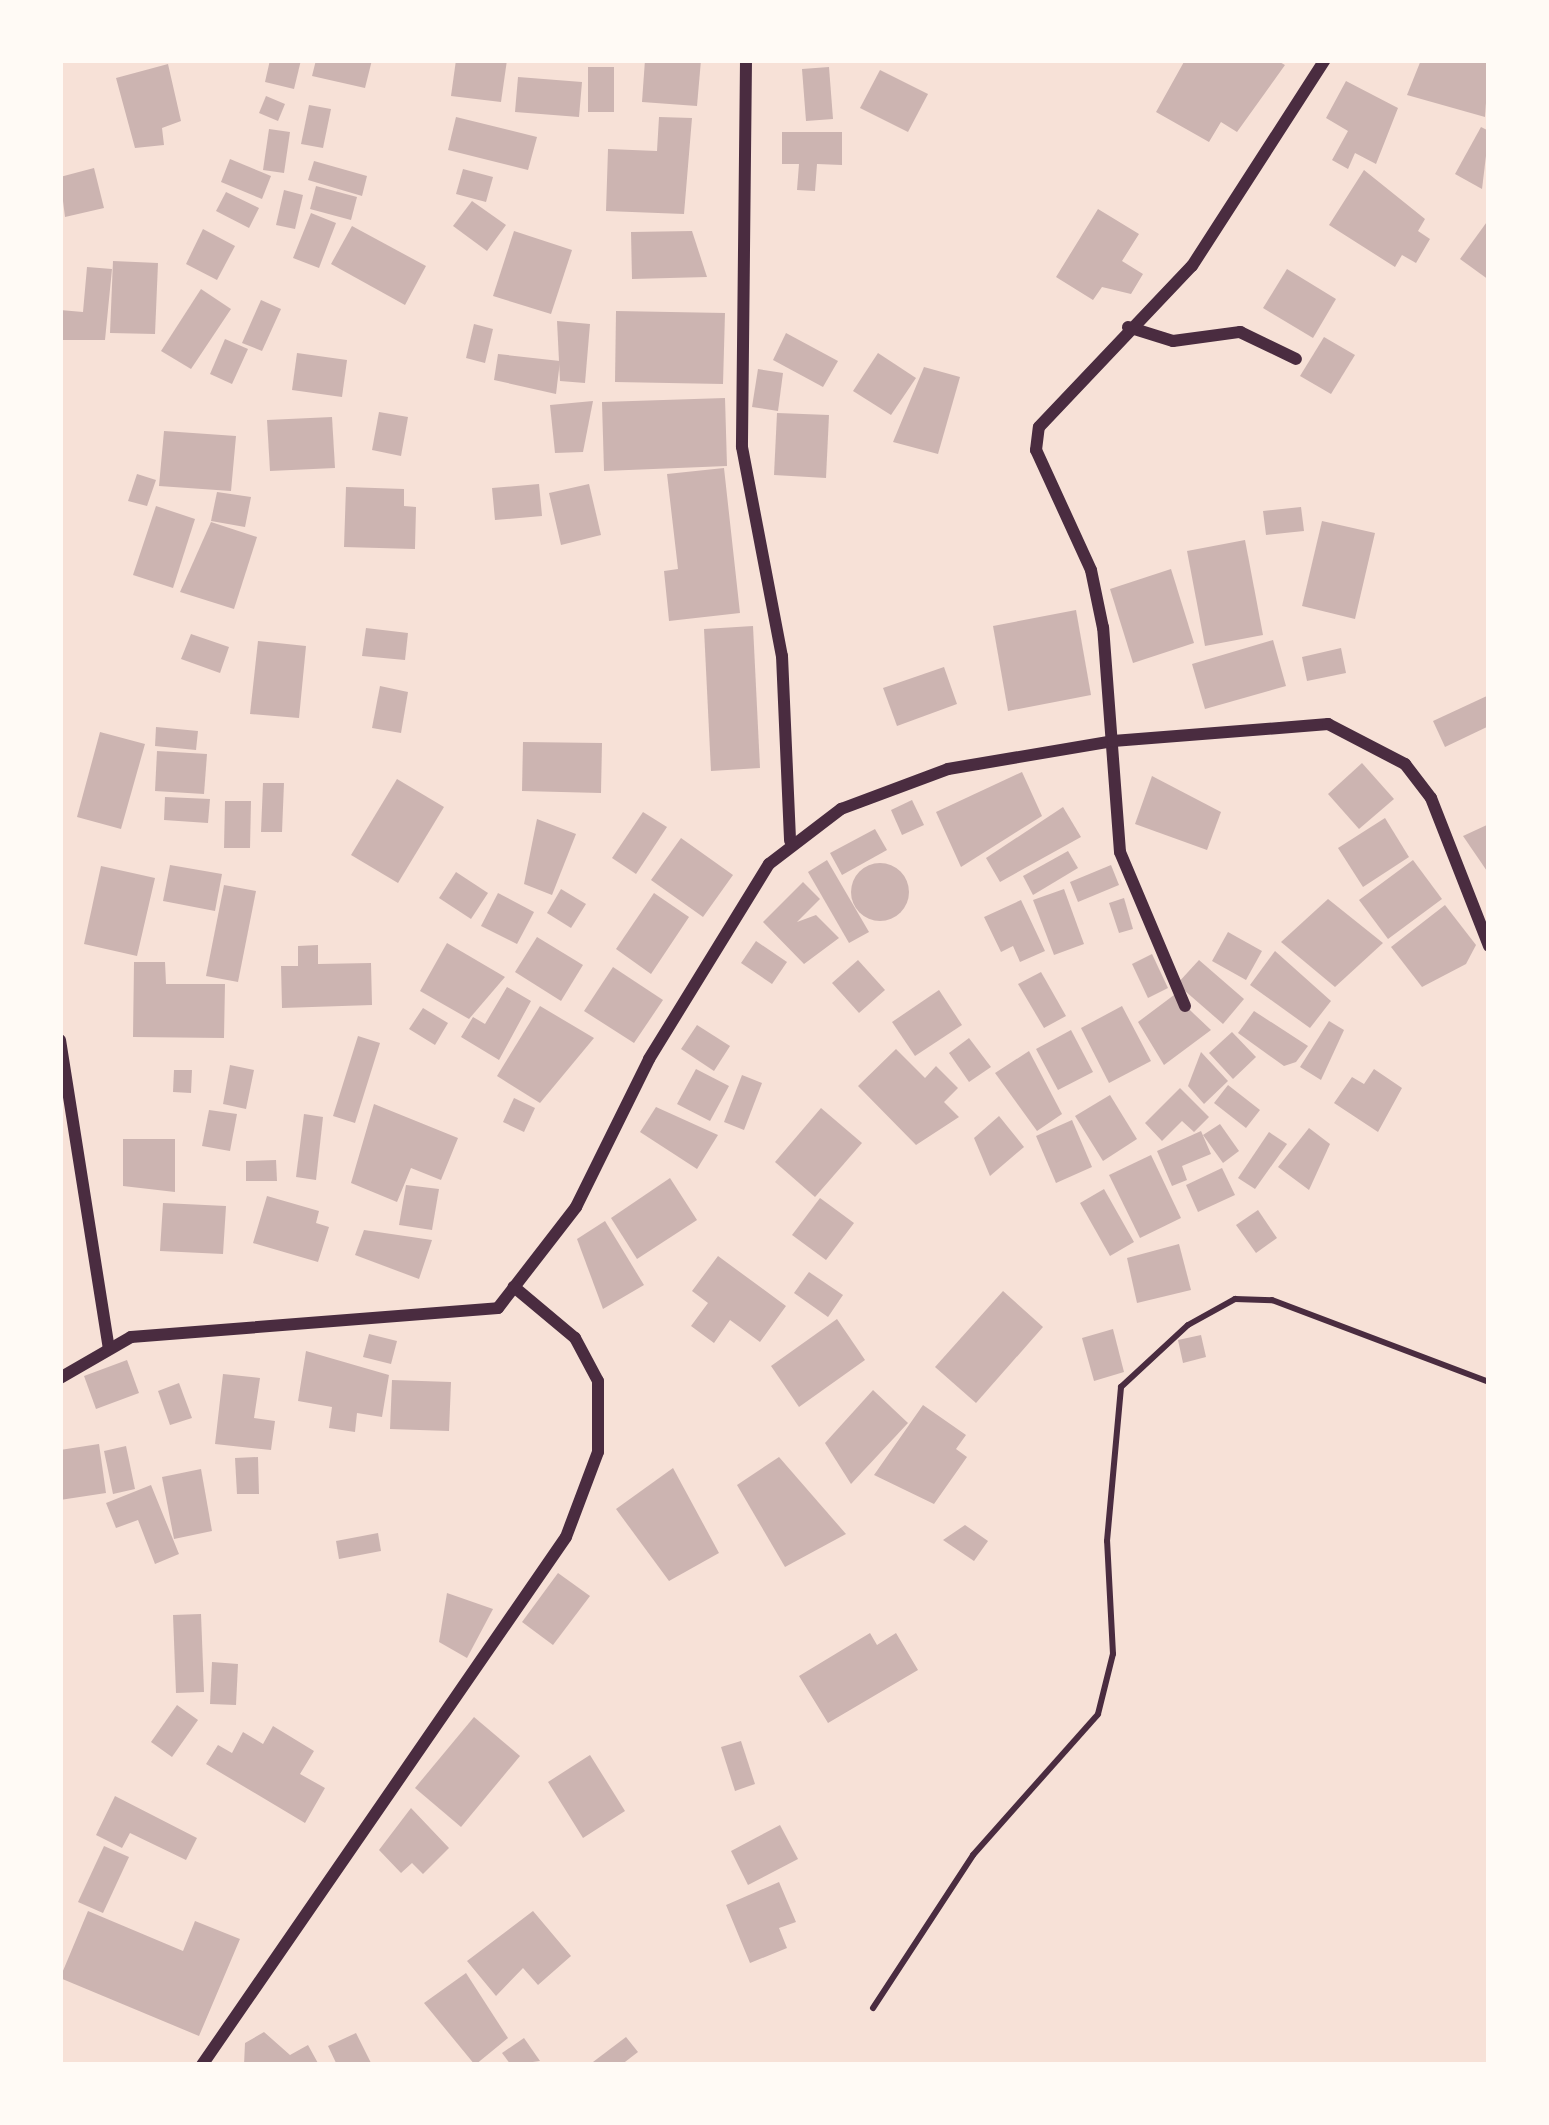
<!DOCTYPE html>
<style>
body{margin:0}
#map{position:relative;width:1549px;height:2125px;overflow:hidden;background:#f7e1d7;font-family:"Fira Sans Condensed",sans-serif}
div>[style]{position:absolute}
.building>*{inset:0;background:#ccb4b1}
.round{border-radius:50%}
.path>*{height:6px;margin:-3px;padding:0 3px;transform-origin:3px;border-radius:3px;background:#4a2c40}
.minor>*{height:12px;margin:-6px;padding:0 6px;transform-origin:6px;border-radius:6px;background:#4a2c40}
span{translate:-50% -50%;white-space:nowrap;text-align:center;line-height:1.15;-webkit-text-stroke:9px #fffaf5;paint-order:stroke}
.frame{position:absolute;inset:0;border:63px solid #fffaf5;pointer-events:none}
</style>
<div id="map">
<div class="building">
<div style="clip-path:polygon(270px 60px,301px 60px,294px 89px,265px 82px)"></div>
<div style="clip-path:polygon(316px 60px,372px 60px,365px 88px,312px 76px)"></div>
<div style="clip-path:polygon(456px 60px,507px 60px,501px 102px,451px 96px)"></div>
<div style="clip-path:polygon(645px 60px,701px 60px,697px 106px,642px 102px)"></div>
<div style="clip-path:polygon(1185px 60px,1276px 60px,1285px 65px,1237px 132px,1221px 122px,1209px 142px,1156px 112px)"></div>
<div style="clip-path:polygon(1421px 60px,1489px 60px,1485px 117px,1407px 95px)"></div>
<div style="clip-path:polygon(168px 64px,181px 121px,162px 128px,164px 145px,135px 148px,116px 78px)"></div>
<div style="clip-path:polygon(588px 67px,614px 67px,614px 112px,588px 112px)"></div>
<div style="clip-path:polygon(829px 67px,833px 119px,806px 121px,802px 69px)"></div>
<div style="clip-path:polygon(880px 70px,928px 94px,908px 132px,860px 108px)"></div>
<div style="clip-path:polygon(518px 77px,582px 82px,579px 117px,515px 112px)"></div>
<div style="clip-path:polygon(1346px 81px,1398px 108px,1376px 164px,1355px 153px,1348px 169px,1332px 160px,1348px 131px,1326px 118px)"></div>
<div style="clip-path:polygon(266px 96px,285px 104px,278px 121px,259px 113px)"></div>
<div style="clip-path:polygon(309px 105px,331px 109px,323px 148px,301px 144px)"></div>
<div style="clip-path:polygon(456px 117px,537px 137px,528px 170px,448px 150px)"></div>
<div style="clip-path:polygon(659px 117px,692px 118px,684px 214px,606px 211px,608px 149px,657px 151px)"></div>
<div style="clip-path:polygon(1481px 127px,1489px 131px,1482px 189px,1455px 174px)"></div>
<div style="clip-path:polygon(269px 129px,290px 132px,284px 173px,263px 170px)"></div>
<div style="clip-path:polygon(782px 132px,842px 132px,842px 165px,817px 164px,815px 191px,797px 190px,799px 164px,782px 164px)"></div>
<div style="clip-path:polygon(230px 159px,271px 176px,262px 199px,221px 182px)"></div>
<div style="clip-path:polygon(314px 161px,367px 176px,362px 196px,308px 180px)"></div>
<div style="clip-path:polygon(94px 168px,104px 208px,65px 217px,60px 177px)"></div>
<div style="clip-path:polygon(463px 169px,493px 177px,486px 202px,456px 194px)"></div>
<div style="clip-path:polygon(1364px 170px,1425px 219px,1418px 231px,1430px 239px,1416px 263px,1402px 255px,1395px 267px,1329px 225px)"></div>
<div style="clip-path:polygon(316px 186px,357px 197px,351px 220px,310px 209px)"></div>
<div style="clip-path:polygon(284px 190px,303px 195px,295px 229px,276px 225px)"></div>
<div style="clip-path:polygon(226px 192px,259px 208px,249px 228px,216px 211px)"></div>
<div style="clip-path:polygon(472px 201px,506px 225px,487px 251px,453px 226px)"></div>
<div style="clip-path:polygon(1098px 209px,1139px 234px,1122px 261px,1143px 274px,1131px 294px,1102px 287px,1093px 300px,1056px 277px)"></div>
<div style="clip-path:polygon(311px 213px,336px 223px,319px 268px,293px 258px)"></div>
<div style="clip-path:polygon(1489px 219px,1489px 280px,1460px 259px)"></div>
<div style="clip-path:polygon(352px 226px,426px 266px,405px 305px,331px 264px)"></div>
<div style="clip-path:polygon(203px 229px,235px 246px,217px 280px,186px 264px)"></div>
<div style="clip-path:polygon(514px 231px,572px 250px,551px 314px,493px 296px)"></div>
<div style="clip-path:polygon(692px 231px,707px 277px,632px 279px,631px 232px)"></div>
<div style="clip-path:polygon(113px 261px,158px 263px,155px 334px,110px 333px)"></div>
<div style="clip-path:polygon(87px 267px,112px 269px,105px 340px,60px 340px,60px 310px,83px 312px)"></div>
<div style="clip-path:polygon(1287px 269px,1336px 299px,1313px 338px,1263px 308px)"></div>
<div style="clip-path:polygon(201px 289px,231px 309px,191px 369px,161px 351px)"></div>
<div style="clip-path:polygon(261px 300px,281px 309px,262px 351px,242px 343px)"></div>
<div style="clip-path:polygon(616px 311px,725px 313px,723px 384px,615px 382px)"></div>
<div style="clip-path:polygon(557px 321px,590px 324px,585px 383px,560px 381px)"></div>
<div style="clip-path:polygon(474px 324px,493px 329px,485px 363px,466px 358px)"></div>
<div style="clip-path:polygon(786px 333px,838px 361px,823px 387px,773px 360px)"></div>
<div style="clip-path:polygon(1324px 337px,1355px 355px,1331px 394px,1300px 376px)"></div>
<div style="clip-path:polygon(225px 339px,248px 349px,232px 384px,210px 374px)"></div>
<div style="clip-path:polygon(297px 353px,347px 360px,342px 397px,292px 390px)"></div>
<div style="clip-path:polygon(878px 353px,916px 378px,891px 415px,853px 391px)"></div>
<div style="clip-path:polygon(498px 354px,560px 361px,556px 394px,494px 380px)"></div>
<div style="clip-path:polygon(924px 367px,960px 377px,938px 454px,893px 442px)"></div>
<div style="clip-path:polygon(758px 369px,783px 373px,778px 411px,752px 407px)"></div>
<div style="clip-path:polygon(725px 398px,727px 466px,604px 471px,602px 402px)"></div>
<div style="clip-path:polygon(593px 401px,583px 452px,555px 453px,550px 405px)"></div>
<div style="clip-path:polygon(379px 412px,408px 417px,401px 456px,372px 450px)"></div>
<div style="clip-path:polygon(777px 413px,829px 415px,826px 478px,774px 475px)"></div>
<div style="clip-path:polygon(332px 417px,335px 468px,270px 471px,267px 420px)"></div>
<div style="clip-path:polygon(164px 431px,236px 436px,231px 491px,159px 486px)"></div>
<div style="clip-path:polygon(724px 468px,740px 613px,669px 621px,664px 571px,678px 569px,667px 474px)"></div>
<div style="clip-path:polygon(137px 474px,156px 480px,147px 506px,128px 501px)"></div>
<div style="clip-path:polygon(539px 484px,542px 516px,495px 520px,492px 488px)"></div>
<div style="clip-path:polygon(589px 484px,601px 535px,561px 545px,549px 493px)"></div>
<div style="clip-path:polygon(346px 487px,404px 489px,404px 506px,416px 507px,415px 549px,344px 547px)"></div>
<div style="clip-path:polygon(217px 492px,251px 497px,245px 527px,211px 521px)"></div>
<div style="clip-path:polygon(156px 506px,195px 519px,173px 588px,133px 575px)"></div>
<div style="clip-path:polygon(1301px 507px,1304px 531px,1266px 535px,1263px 511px)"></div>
<div style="clip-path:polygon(1322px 521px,1375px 533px,1355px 619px,1302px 606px)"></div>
<div style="clip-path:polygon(211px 522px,257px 537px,234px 609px,180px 592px)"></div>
<div style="clip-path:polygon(1245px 540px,1263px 635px,1205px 646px,1187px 551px)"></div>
<div style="clip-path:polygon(1171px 569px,1194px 643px,1133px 663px,1110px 589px)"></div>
<div style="clip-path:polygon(1076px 610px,1091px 695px,1008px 711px,993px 626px)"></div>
<div style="clip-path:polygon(753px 626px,760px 768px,711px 771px,704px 629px)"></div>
<div style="clip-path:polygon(366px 628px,408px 633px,405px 660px,362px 656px)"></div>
<div style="clip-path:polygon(191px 634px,229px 647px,220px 673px,181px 659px)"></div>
<div style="clip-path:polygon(1273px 640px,1286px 686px,1205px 709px,1192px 664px)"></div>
<div style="clip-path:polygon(258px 641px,306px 646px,299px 718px,250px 714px)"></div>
<div style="clip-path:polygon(1341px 648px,1346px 673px,1307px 681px,1302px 657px)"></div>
<div style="clip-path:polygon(944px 667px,957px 704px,897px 726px,883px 688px)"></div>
<div style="clip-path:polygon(380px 686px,408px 692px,401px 733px,372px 728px)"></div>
<div style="clip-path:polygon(1489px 695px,1489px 726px,1445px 747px,1433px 721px)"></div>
<div style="clip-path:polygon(156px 727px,198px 731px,196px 750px,155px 746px)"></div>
<div style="clip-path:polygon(100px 732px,145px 744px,121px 829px,77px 817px)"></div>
<div style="clip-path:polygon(523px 742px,602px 743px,601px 793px,522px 791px)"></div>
<div style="clip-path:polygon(157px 751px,207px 754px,204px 794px,155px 791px)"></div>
<div style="clip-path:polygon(1362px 763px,1394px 799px,1359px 829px,1328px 794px)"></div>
<div style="clip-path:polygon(1022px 772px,1042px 816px,961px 867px,936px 812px)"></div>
<div style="clip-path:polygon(1152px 776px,1221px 812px,1207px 850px,1135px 824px)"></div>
<div style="clip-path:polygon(397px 779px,444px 807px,398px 883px,351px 855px)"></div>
<div style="clip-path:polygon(263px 783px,284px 783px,282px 832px,261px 832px)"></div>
<div style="clip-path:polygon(165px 797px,210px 799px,208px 823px,164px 820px)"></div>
<div style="clip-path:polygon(912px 800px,924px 825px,902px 835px,891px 810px)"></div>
<div style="clip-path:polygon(225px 801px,251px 801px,250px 848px,224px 848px)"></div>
<div style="clip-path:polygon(1063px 807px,1081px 837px,1000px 882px,986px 858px)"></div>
<div style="clip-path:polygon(643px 812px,667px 827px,636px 874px,612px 858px)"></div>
<div style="clip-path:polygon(1385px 818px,1409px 857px,1363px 887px,1338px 848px)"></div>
<div style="clip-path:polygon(537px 819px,576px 834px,552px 895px,524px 884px)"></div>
<div style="clip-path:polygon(1489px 824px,1489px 874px,1463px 836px)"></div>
<div style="clip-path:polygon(875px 829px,887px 850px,842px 875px,830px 853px)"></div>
<div style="clip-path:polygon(681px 838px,733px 875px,703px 917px,651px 880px)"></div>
<div style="clip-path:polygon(1068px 851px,1078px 868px,1033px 895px,1023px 876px)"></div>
<div style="clip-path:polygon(827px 860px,869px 932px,849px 943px,808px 872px)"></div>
<div style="clip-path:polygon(1413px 860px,1442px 899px,1388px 939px,1359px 900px)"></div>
<div class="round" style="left:851px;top:863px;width:58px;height:58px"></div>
<div style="clip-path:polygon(170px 865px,222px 874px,215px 911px,163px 901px)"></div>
<div style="clip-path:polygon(1111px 865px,1119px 885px,1078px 902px,1070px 882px)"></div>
<div style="clip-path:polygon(101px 866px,155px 878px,137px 956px,84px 944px)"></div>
<div style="clip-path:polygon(456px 872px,488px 893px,471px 919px,439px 898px)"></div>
<div style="clip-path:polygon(803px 882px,820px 899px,797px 922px,816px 915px,839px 938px,804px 964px,763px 922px)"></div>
<div style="clip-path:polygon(224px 885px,256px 891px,238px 982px,206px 976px)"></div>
<div style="clip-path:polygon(561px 889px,586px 904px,571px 928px,547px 913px)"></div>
<div style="clip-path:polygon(1064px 889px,1084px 944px,1054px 955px,1033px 900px)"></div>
<div style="clip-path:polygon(498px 893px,534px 912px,517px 944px,481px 926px)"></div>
<div style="clip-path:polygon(654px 893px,689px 917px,651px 974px,616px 949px)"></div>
<div style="clip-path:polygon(1124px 898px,1133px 929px,1119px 933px,1109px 903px)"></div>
<div style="clip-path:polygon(1328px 899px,1383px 943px,1335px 987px,1281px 942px)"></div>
<div style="clip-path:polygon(1021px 900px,1045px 951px,1020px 962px,1013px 946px,1001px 952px,984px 917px)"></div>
<div style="clip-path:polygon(1445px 905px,1476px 945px,1466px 964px,1422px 987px,1391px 947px)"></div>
<div style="clip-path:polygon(1228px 932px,1262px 951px,1246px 980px,1212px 961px)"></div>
<div style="clip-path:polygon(537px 937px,583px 965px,561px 1001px,515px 972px)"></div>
<div style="clip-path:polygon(756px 941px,787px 962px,772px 984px,741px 963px)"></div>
<div style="clip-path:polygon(447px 943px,505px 977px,469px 1019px,420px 991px)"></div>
<div style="clip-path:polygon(318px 945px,318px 964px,371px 963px,372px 1005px,282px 1008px,281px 966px,298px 966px,298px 946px)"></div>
<div style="clip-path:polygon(1275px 951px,1331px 1001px,1310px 1028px,1250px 985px)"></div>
<div style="clip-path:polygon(1152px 954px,1168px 988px,1148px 998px,1132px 964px)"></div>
<div style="clip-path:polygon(858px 960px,885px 990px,859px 1013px,832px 983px)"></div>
<div style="clip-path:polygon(1199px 960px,1244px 999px,1223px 1024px,1177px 984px)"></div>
<div style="clip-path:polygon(134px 962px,165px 962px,166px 984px,225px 984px,224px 1038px,133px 1037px)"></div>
<div style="clip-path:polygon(613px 967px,663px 1000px,634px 1043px,584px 1011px)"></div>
<div style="clip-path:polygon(1041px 972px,1066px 1016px,1044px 1028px,1018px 984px)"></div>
<div style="clip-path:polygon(507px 987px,531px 1001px,499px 1060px,461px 1037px,473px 1017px,485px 1024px)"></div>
<div style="clip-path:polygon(939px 990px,962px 1025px,915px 1056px,892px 1022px)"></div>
<div style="clip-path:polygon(1174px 995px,1211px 1030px,1164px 1065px,1138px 1022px)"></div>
<div style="clip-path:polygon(540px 1006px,594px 1038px,540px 1103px,497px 1076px)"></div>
<div style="clip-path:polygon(1122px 1006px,1151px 1061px,1109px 1083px,1081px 1028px)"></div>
<div style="clip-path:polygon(423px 1008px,448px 1023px,435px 1045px,409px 1029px)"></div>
<div style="clip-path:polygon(1254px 1011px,1308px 1046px,1296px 1062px,1284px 1066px,1238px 1033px)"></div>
<div style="clip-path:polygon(1329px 1021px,1344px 1030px,1321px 1080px,1300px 1067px)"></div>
<div style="clip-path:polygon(697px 1025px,730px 1046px,714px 1071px,681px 1049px)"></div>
<div style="clip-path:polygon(1071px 1030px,1093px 1072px,1058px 1090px,1036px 1049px)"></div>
<div style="clip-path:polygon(1232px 1032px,1256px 1057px,1233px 1079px,1209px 1053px)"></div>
<div style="clip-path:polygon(358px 1036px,380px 1043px,355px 1123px,333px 1116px)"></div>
<div style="clip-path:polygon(969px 1038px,991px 1067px,969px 1082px,949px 1053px)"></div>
<div style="clip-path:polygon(896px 1049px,925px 1078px,936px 1066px,958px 1088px,944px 1102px,959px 1117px,916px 1145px,858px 1086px)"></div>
<div style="clip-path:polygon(1029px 1051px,1062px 1114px,1037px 1131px,995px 1073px)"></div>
<div style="clip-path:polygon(1201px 1052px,1228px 1081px,1204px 1104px,1188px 1086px)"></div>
<div style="clip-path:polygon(230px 1065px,254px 1070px,246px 1109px,223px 1104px)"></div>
<div style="clip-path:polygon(696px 1069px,729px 1086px,710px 1121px,677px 1104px)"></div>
<div style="clip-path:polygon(1374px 1069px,1402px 1088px,1378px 1132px,1334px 1103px,1352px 1077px,1364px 1084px)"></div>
<div style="clip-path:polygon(174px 1070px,192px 1070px,191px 1093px,173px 1092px)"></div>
<div style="clip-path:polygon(742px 1075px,762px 1083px,744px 1130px,724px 1122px)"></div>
<div style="clip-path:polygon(1228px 1085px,1260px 1110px,1246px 1128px,1214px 1103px)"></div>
<div style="clip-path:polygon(1180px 1088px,1209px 1117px,1194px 1132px,1182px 1121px,1162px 1141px,1145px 1123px)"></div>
<div style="clip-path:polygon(1110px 1095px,1137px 1139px,1103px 1161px,1075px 1116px)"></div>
<div style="clip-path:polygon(514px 1098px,535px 1108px,524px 1132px,503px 1122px)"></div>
<div style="clip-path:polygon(374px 1104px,458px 1138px,441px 1180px,411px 1168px,397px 1202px,351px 1183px)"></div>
<div style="clip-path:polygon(656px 1107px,718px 1135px,697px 1169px,640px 1132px)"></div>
<div style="clip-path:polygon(821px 1108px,862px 1143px,815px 1197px,775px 1162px)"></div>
<div style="clip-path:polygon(209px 1110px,237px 1114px,230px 1151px,202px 1146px)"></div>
<div style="clip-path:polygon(304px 1114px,323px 1117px,316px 1180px,296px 1177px)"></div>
<div style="clip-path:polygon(999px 1116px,1024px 1147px,990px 1176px,974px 1138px)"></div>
<div style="clip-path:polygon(1072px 1120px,1092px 1167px,1056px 1183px,1036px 1136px)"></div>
<div style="clip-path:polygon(1220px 1124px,1239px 1151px,1223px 1163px,1203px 1135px)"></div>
<div style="clip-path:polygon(1309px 1128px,1330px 1144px,1309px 1190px,1278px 1167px)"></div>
<div style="clip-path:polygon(1201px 1131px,1211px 1154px,1182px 1166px,1187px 1180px,1172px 1186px,1157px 1151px)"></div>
<div style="clip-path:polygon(1269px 1132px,1287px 1144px,1255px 1189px,1238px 1178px)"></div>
<div style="clip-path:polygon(123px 1139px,175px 1139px,175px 1192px,123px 1186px)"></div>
<div style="clip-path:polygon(1151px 1155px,1181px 1218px,1140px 1238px,1109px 1175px)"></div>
<div style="clip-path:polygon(276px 1160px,277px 1181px,246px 1181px,246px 1161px)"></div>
<div style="clip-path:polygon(1222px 1168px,1235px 1195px,1198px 1212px,1186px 1185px)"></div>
<div style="clip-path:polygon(670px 1178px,697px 1220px,637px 1259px,611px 1218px)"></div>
<div style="clip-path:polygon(406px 1185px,439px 1189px,432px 1230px,399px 1225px)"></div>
<div style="clip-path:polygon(1104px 1189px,1134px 1242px,1110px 1256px,1080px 1203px)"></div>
<div style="clip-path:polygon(267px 1196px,319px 1211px,316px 1223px,329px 1227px,318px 1262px,253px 1243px)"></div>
<div style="clip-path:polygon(820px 1198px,854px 1223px,826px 1260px,792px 1235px)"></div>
<div style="clip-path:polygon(163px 1203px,226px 1206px,223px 1254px,160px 1251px)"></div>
<div style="clip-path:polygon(1258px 1210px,1277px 1238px,1256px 1253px,1236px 1225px)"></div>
<div style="clip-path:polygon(605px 1221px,644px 1285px,603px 1309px,577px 1239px)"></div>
<div style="clip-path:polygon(364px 1230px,432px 1240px,419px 1279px,355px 1255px)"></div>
<div style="clip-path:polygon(1179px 1244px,1191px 1290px,1137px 1303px,1127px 1258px)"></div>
<div style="clip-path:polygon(718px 1256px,786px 1306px,760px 1342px,730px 1320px,714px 1343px,691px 1326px,708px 1303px,692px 1291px)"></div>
<div style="clip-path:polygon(809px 1272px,843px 1295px,828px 1317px,794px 1293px)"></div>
<div style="clip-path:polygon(1003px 1291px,1043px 1327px,976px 1403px,935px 1367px)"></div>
<div style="clip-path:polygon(837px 1319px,865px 1360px,799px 1407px,771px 1366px)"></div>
<div style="clip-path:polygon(1113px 1329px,1124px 1372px,1094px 1381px,1082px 1338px)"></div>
<div style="clip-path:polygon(369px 1334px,397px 1341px,391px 1364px,363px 1357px)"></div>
<div style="clip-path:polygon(1201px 1335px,1206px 1357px,1183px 1363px,1178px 1340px)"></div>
<div style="clip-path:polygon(306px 1351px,389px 1375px,382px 1417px,357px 1413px,355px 1432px,329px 1428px,332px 1407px,298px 1401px)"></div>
<div style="clip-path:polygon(127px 1360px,139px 1393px,96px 1409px,84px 1376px)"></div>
<div style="clip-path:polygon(223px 1374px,260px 1378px,254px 1418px,275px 1421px,271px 1450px,215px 1444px)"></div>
<div style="clip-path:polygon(392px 1380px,451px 1382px,449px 1431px,390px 1429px)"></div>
<div style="clip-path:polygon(179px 1383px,192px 1418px,170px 1425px,158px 1391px)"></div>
<div style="clip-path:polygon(873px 1390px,908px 1423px,851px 1484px,825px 1443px)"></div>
<div style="clip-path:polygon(923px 1405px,966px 1435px,956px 1449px,967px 1457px,934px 1504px,874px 1475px)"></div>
<div style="clip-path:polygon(99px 1444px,106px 1493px,60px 1500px,60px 1450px)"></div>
<div style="clip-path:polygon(126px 1446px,135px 1489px,113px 1494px,104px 1451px)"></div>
<div style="clip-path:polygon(258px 1457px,259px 1494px,237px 1494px,235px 1458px)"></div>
<div style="clip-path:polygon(779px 1457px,846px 1534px,785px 1567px,737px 1485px)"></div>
<div style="clip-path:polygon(673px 1468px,719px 1553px,669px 1581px,616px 1509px)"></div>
<div style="clip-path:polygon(201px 1469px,212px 1531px,174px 1539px,162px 1477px)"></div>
<div style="clip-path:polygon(151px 1485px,179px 1554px,155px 1564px,138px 1520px,116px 1528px,106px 1503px)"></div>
<div style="clip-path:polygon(965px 1525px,988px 1541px,974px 1561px,943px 1540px)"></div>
<div style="clip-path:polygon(378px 1533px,381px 1551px,339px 1559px,336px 1541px)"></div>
<div style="clip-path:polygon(558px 1573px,590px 1596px,553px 1645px,522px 1622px)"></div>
<div style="clip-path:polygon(447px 1593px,493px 1609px,467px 1658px,439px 1642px)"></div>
<div style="clip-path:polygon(201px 1614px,204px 1692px,176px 1693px,173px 1615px)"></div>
<div style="clip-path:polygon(870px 1633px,877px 1645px,896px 1633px,918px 1670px,828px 1723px,799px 1676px)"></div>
<div style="clip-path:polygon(212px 1662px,238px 1664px,236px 1705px,210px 1704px)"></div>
<div style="clip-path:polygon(177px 1705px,198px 1720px,172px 1757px,151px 1742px)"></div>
<div style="clip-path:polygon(474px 1717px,520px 1756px,461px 1827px,415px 1788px)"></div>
<div style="clip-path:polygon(273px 1726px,314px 1751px,300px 1774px,325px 1788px,305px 1823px,206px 1764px,218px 1745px,232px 1753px,243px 1732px,263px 1744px)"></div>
<div style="clip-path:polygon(741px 1741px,755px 1784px,735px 1791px,721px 1747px)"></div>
<div style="clip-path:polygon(590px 1755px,625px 1811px,583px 1838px,548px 1782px)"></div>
<div style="clip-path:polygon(115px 1796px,197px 1838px,186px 1860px,130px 1833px,122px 1848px,96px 1835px)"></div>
<div style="clip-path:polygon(411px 1808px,449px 1848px,423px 1874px,412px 1863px,401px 1873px,379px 1850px)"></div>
<div style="clip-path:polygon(780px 1825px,798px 1859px,748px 1885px,731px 1851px)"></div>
<div style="clip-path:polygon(104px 1846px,129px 1857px,103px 1913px,78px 1902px)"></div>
<div style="clip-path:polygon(779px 1882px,796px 1922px,779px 1928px,787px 1948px,750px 1963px,726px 1905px)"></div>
<div style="clip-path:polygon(88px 1911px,183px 1951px,195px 1921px,240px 1939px,199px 2036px,60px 1978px)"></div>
<div style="clip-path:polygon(533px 1911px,571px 1956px,538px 1985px,523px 1968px,496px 1996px,467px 1961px)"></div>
<div style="clip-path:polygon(466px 1973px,508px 2038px,475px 2065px,424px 2003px)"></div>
<div style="clip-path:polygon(264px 2032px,290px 2055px,308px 2045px,319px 2065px,244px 2065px,245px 2043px)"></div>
<div style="clip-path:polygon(356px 2033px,372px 2065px,337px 2065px,328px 2046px)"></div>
<div style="clip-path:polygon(626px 2037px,638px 2052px,621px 2065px,589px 2065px)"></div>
<div style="clip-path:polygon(524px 2038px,540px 2061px,511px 2065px,502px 2053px)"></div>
</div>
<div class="path">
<div style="left:873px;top:2008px;width:183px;rotate:-56.8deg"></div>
<div style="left:973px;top:1855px;width:188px;rotate:-48.4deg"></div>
<div style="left:1098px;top:1714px;width:62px;rotate:-76deg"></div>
<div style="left:1113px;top:1654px;width:113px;rotate:-93deg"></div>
<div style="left:1107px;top:1541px;width:155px;rotate:-84.8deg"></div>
<div style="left:1121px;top:1387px;width:91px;rotate:-42.8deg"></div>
<div style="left:1188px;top:1325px;width:54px;rotate:-29deg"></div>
<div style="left:1235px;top:1299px;width:37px;rotate:2deg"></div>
<div style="left:1272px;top:1300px;width:232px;rotate:20.7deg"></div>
</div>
<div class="minor">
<div style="left:746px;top:60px;width:387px;rotate:90.6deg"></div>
<div style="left:742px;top:447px;width:213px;rotate:79.2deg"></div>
<div style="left:782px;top:656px;width:185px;rotate:87.5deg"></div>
<div style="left:1128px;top:327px;width:47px;rotate:17.3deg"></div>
<div style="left:1173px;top:341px;width:68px;rotate:-7.7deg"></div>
<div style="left:1240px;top:332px;width:62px;rotate:25.7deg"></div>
<div style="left:1185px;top:1006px;width:167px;rotate:-112.9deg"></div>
<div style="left:1120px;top:852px;width:225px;rotate:-94.3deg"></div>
<div style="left:1103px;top:628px;width:59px;rotate:-101.7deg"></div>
<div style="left:1091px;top:570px;width:132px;rotate:-114.6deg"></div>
<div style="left:1036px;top:450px;width:23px;rotate:-83deg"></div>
<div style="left:1039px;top:427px;width:222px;rotate:-46.5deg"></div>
<div style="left:1192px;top:266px;width:245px;rotate:-57.2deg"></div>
<div style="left:60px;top:1040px;width:312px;rotate:81deg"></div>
<div style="left:60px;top:1378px;width:82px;rotate:-30deg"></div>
<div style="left:131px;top:1337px;width:368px;rotate:-4.5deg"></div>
<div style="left:498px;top:1308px;width:128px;rotate:-52.3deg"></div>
<div style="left:576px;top:1207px;width:165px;rotate:-63.7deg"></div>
<div style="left:649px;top:1059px;width:229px;rotate:-58.4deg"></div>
<div style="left:769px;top:864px;width:91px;rotate:-37.4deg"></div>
<div style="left:841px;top:809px;width:114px;rotate:-20.5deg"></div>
<div style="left:948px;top:769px;width:167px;rotate:-9.6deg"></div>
<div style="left:1113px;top:741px;width:216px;rotate:-4.5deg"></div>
<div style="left:1328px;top:724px;width:87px;rotate:27.5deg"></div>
<div style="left:1405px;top:764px;width:43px;rotate:52.6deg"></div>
<div style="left:1431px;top:798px;width:159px;rotate:68.6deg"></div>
<div style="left:202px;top:2065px;width:641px;rotate:-55.42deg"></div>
<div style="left:566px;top:1537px;width:91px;rotate:-69.4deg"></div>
<div style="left:598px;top:1452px;width:71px;rotate:-90deg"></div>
<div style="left:598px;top:1381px;width:49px;rotate:-118.1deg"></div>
<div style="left:575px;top:1338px;width:80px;rotate:-140.1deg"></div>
</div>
<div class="frame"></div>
</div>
